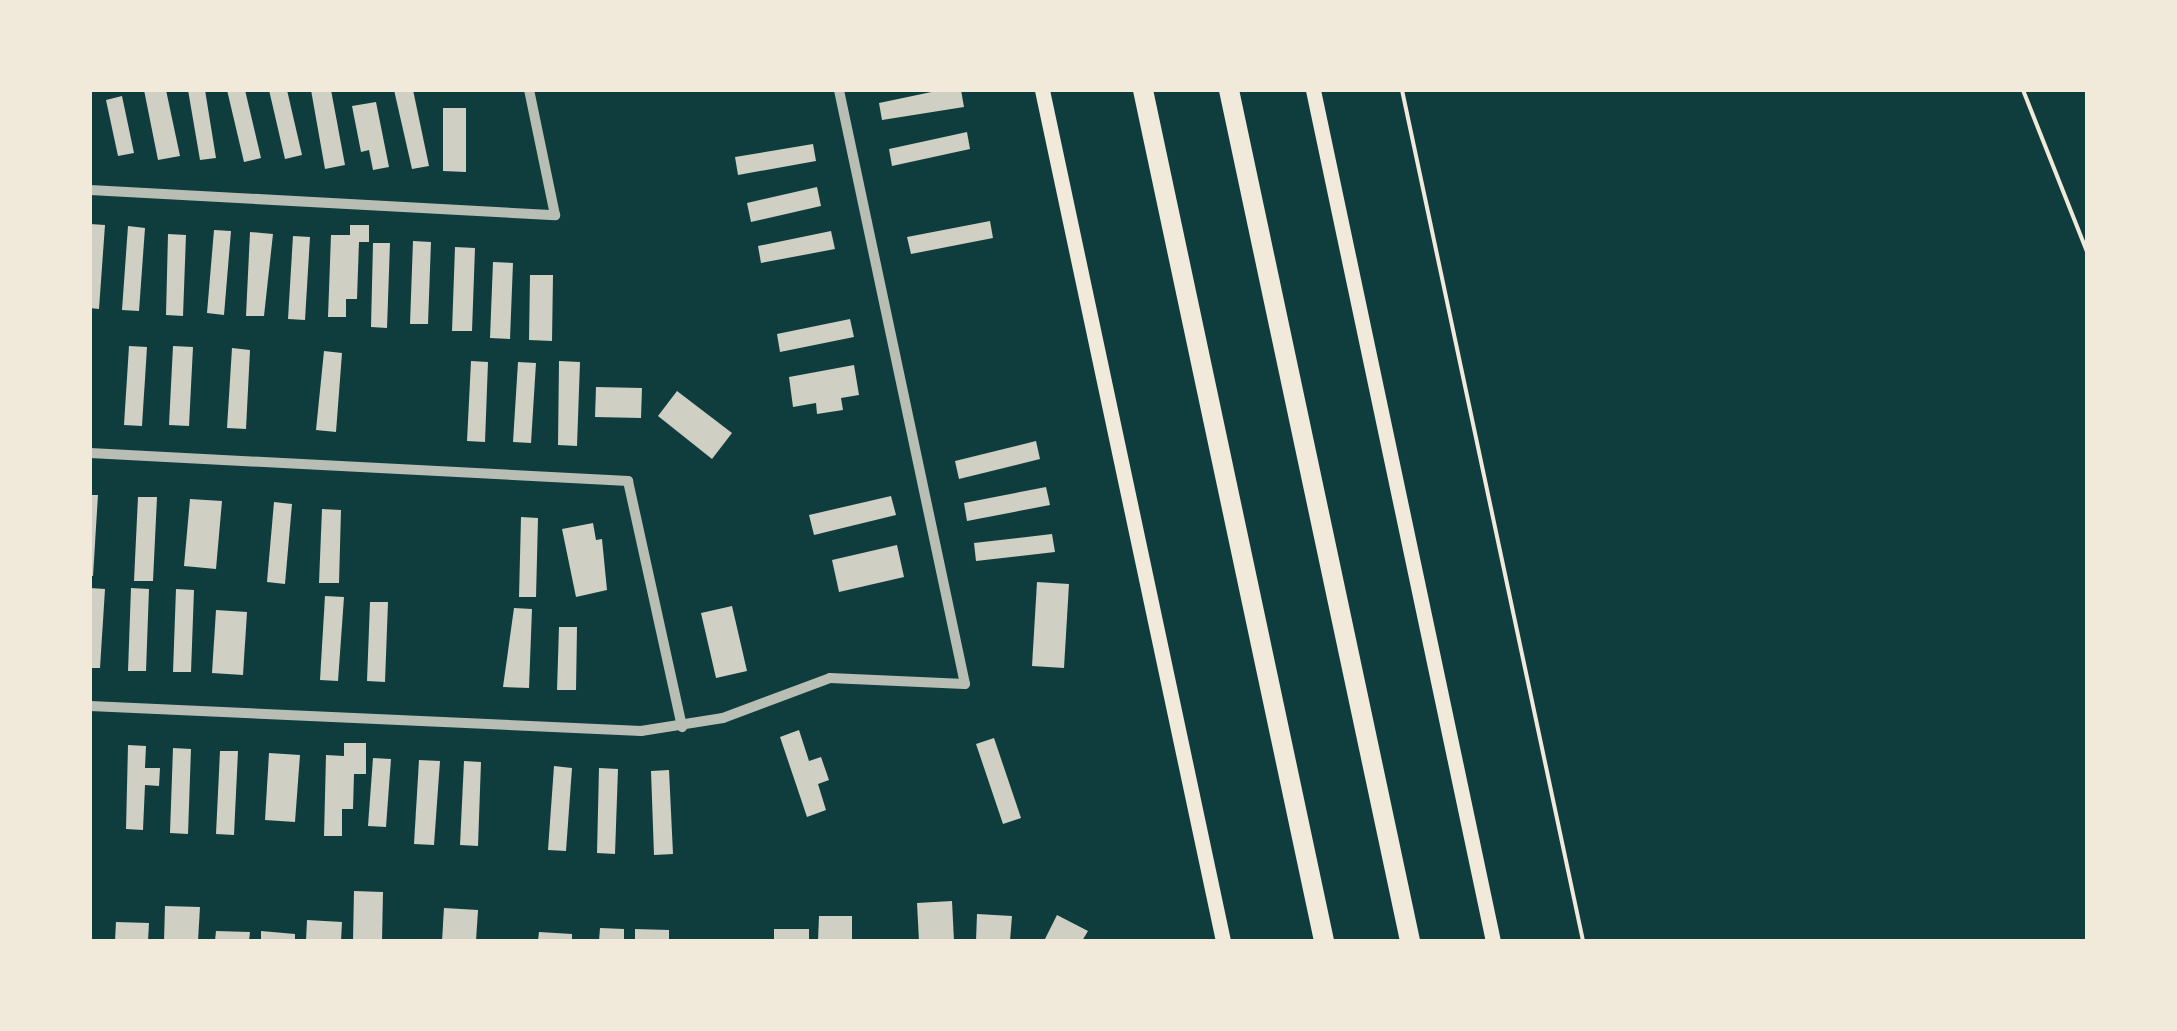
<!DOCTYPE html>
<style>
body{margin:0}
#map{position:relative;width:2177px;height:1031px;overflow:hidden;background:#0f3d3e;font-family:"Fira Sans Condensed",sans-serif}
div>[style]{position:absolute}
.building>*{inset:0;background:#cfcfc3}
.path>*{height:4px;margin:-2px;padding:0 2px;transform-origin:2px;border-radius:2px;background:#f1e9da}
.minor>*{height:10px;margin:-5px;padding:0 5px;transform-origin:5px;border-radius:5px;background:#b8beb3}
.secondary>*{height:15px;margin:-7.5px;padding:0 7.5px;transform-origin:7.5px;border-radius:7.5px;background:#f1e9da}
.motorway>*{height:20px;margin:-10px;padding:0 10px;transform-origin:10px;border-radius:10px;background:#f1e9da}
span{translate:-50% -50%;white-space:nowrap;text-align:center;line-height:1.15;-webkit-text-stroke:10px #f1e9da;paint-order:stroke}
.frame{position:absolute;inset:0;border:92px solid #f1e9da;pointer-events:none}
</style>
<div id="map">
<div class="building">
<div style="clip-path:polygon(144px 90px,166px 90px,180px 156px,158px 160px)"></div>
<div style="clip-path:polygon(188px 90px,205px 90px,216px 158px,200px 160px)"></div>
<div style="clip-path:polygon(227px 90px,245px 90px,261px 158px,244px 162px)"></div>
<div style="clip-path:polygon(269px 90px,287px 90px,302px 155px,285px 159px)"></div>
<div style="clip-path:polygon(311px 90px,331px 90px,345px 165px,325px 169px)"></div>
<div style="clip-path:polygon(394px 90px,413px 90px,429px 166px,412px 169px)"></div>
<div style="clip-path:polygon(941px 90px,961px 90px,964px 107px,882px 120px,879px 103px)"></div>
<div style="clip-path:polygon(122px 96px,134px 153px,118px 156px,106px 100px)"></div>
<div style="clip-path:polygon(376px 102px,389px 167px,373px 170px,369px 150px,361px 152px,352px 106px)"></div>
<div style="clip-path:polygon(443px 108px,466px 108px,466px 172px,443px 171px)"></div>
<div style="clip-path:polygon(967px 132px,970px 149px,892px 166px,889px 149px)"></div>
<div style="clip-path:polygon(813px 144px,816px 161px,738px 175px,735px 157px)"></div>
<div style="clip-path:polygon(817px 187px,821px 206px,751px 222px,747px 203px)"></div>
<div style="clip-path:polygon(990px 221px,993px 238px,911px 254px,907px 237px)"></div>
<div style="clip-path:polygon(90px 224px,105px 225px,99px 309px,90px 308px)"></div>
<div style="clip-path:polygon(350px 225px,369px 225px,369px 242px,359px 242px,357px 299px,346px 299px,346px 317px,328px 317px,331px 235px,350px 235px)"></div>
<div style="clip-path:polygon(128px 226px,145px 228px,139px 311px,122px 310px)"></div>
<div style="clip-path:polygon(214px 230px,231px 231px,224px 315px,207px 313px)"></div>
<div style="clip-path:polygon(831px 231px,835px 249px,761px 263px,758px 246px)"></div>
<div style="clip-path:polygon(250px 232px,273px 234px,264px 316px,246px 316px)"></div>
<div style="clip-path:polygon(168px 234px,186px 235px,183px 316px,166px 315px)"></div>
<div style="clip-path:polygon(293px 236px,310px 237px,305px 320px,288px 319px)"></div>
<div style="clip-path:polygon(413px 241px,431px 242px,428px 324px,410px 324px)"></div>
<div style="clip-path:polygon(373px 243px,390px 243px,387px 328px,371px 327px)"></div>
<div style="clip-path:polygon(455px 247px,475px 248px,472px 331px,452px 331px)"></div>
<div style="clip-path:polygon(493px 262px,513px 263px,510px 339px,490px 338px)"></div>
<div style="clip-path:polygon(530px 275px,553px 275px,552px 341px,529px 340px)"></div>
<div style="clip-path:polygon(850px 319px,854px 337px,780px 352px,777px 334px)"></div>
<div style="clip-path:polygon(129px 346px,147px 347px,142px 426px,124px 425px)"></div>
<div style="clip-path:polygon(173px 346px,193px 347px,189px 426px,169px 425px)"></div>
<div style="clip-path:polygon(232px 348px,250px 350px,246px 429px,227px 428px)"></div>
<div style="clip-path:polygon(324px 351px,342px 353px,336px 432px,316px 430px)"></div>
<div style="clip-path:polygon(471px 361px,488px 362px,485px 442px,467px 441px)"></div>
<div style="clip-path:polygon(559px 361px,580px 362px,577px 446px,558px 445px)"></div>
<div style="clip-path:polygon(518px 362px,536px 363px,531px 443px,513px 442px)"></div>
<div style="clip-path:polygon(854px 365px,859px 395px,841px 398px,843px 410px,817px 414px,816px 403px,793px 407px,789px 377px)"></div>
<div style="clip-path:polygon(596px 387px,642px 388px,641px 418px,595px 417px)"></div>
<div style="clip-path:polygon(677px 391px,732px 433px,712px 459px,658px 416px)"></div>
<div style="clip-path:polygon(1036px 441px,1040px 459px,959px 479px,955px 461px)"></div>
<div style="clip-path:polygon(1046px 487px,1050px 505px,967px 521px,964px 503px)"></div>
<div style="clip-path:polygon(90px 495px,98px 495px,93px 576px,90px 576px)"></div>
<div style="clip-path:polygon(891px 496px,896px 515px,814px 535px,809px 515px)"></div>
<div style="clip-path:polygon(138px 497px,157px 497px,153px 581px,134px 581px)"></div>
<div style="clip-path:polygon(190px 499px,222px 501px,216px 569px,184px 566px)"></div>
<div style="clip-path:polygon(274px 502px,292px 504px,285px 584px,267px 582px)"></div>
<div style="clip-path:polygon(322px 509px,341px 510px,339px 583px,319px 583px)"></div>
<div style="clip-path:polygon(521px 517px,538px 518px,536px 597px,519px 597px)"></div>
<div style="clip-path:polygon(593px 523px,596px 540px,602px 539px,607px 590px,576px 597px,562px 529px)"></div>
<div style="clip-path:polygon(1052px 534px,1055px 552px,976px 561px,974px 543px)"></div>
<div style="clip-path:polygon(897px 545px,904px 577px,839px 592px,832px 560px)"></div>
<div style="clip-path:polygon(1037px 582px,1069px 584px,1064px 668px,1032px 666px)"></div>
<div style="clip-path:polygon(90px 588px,105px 589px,100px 668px,90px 668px)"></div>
<div style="clip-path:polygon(131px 588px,149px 589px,146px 671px,128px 671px)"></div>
<div style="clip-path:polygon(176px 589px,194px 590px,191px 672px,173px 672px)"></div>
<div style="clip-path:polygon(325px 596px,344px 597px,338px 681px,320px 680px)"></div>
<div style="clip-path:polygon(370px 602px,388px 602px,385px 682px,367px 681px)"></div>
<div style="clip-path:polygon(732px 606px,747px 671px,716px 678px,701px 613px)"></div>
<div style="clip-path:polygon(514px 608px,532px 609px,529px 688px,503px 687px)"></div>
<div style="clip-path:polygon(216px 610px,247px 612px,243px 675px,212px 673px)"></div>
<div style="clip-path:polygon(559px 627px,577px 627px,576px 690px,557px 690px)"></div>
<div style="clip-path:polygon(799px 730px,809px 761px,821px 757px,829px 780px,818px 784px,826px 810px,807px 817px,780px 737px)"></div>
<div style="clip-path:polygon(994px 738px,1021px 818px,1003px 824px,976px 744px)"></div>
<div style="clip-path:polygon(344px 743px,366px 743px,366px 774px,354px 774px,353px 809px,342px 809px,342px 836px,324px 836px,326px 755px,344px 756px)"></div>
<div style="clip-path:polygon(128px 745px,146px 746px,145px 768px,160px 768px,159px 786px,145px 785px,143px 830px,126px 829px)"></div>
<div style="clip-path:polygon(173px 748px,191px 749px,188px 834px,170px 833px)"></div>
<div style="clip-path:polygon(220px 751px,238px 751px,234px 835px,216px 834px)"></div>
<div style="clip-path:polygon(269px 753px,300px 755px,295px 822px,265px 820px)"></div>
<div style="clip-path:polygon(373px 758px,391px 759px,386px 827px,368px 826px)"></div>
<div style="clip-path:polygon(419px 760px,440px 761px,434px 845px,414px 844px)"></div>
<div style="clip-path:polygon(464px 761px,481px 762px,478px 846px,460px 845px)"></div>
<div style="clip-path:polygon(554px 766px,572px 768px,566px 851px,548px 850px)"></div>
<div style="clip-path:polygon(599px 768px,618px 769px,615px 854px,597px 853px)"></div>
<div style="clip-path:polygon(669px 770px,673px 854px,654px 855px,651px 771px)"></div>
<div style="clip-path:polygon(354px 891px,383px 892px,382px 941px,353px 941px)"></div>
<div style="clip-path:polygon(952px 901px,954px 941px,919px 941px,917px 903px)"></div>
<div style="clip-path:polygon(165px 906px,200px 907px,198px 941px,164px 941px)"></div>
<div style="clip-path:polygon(444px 908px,478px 910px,476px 941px,442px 941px)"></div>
<div style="clip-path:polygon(977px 914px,1012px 916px,1010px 941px,976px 941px)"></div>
<div style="clip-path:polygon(1057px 915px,1088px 931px,1082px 941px,1044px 941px)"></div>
<div style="clip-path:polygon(819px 916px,852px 916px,852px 941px,818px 941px)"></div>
<div style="clip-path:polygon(307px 920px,342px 922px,341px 941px,306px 941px)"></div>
<div style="clip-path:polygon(116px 922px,149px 923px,148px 941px,115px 941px)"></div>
<div style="clip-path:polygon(600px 928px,624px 929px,624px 941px,599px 941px)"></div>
<div style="clip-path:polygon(635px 929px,669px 930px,669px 941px,635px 941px)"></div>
<div style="clip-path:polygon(774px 929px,809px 929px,809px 941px,774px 941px)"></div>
<div style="clip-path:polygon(216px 931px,250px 932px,249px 941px,215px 941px)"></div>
<div style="clip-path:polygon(261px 931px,295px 934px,295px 941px,261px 941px)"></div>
<div style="clip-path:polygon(539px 932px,572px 934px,572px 941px,538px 941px)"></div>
</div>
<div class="path">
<div style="left:1402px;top:90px;width:870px;rotate:77.99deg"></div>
<div style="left:2023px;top:90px;width:174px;rotate:68.4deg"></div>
</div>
<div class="minor">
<div style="left:90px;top:190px;width:466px;rotate:3.1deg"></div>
<div style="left:555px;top:215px;width:128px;rotate:-101.7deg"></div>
<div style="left:90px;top:453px;width:539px;rotate:2.98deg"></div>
<div style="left:628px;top:481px;width:252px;rotate:77.6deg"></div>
<div style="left:90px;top:706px;width:552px;rotate:2.6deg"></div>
<div style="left:641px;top:731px;width:83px;rotate:-9deg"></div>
<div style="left:723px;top:718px;width:114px;rotate:-20.5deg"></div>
<div style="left:830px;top:678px;width:135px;rotate:2.5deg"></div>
<div style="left:965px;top:684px;width:607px;rotate:-101.98deg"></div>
</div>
<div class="secondary">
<div style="left:1042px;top:90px;width:870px;rotate:77.99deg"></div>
<div style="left:1313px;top:90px;width:870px;rotate:78.06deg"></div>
</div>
<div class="motorway">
<div style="left:1143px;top:90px;width:870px;rotate:77.99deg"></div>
<div style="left:1229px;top:90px;width:870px;rotate:77.99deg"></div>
</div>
<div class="frame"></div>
</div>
